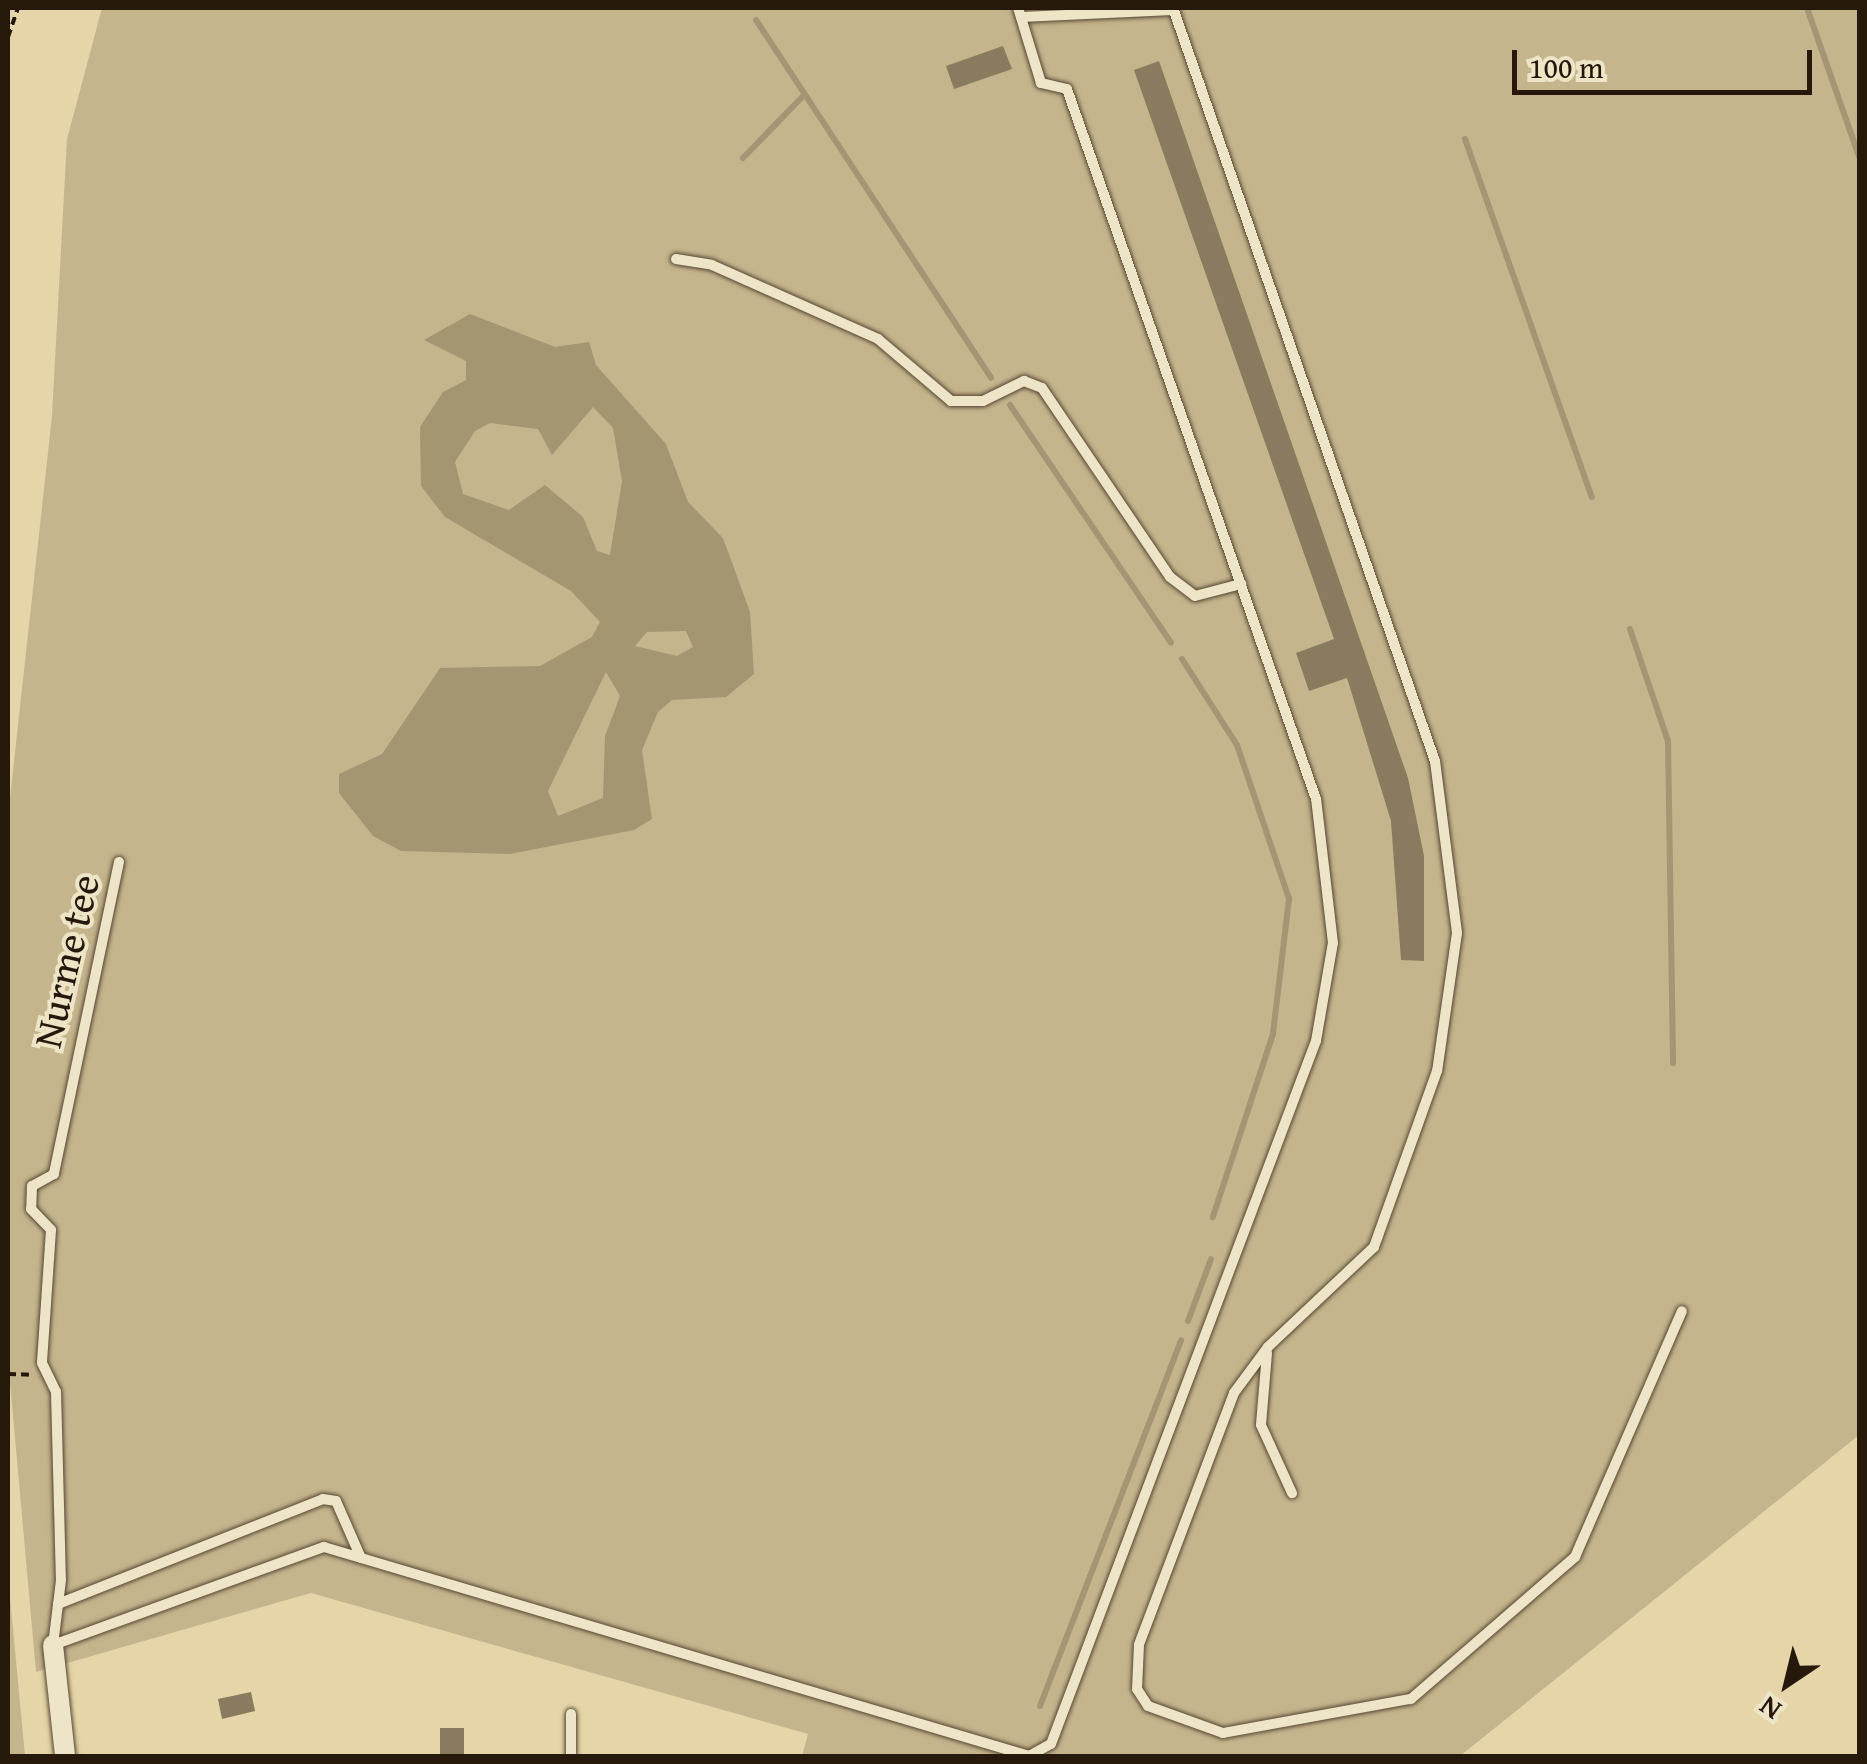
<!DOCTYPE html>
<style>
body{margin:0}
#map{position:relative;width:1867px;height:1764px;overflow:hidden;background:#e5d5a8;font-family:"Gentium Book Plus",serif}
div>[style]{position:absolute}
.green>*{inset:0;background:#c5b58d}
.water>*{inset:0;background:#a49573}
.stream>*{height:6px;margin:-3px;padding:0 3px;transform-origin:3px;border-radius:3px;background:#a49573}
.building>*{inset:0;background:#897b5d}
.path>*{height:4px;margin-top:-2px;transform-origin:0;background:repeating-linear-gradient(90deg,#26190b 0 8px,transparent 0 13px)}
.roads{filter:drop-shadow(0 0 2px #564832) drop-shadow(0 0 2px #564832)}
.lane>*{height:10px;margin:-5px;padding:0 5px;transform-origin:5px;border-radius:5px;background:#eee4c6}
.street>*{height:20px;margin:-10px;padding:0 10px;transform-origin:10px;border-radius:10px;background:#eee4c6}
span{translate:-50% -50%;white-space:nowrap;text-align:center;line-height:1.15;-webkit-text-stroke:8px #eee4c6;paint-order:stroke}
.street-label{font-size:40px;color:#26190b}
.frame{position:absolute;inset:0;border:10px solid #26190b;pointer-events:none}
.north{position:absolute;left:1737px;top:1634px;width:100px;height:100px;-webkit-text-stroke:8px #eee4c6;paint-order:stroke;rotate:215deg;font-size:28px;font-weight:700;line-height:40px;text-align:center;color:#26190b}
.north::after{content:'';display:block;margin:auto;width:35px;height:45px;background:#26190b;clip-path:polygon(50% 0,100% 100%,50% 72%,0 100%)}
.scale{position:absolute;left:1512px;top:50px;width:300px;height:45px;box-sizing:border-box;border:5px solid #26190b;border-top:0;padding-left:12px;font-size:30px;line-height:35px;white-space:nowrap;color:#26190b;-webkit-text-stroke:8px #eee4c6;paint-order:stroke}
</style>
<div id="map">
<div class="green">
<div style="clip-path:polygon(102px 8px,1859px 8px,1859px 1435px,1460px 1756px,802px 1756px,808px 1734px,311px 1593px,36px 1672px,8px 1360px,8px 816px,52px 416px,67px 139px)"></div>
<div style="clip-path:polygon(8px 1576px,25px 1756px,8px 1756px)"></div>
</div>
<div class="water">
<div style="clip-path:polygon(evenodd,470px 314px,555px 347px,589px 342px,596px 365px,666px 444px,688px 502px,723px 538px,750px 612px,754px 674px,726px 697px,672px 700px,658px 712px,642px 750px,652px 819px,634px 830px,510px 854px,401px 851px,373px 836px,339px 793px,339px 774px,382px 754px,440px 668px,540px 666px,592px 637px,600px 622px,571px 591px,445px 517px,421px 486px,420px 427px,443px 392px,466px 380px,466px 361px,424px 340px,470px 314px,593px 407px,613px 428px,622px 481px,610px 555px,597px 551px,583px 517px,545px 485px,509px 510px,463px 494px,455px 462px,475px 431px,490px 423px,538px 429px,552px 455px,593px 407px,470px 314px,686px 631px,693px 647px,677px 656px,635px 646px,647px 632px,686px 631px,470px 314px,606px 672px,620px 696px,605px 736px,603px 798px,558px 816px,548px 791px,606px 672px)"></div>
</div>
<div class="stream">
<div style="left:1807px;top:8px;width:160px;rotate:70.7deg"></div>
<div style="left:756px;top:20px;width:428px;rotate:56.7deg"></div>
<div style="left:1465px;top:139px;width:380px;rotate:70.5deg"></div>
<div style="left:743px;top:158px;width:86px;rotate:-45.9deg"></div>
<div style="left:1010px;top:405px;width:287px;rotate:55.9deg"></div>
<div style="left:1630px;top:629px;width:118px;rotate:71.3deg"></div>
<div style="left:1668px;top:741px;width:322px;rotate:89.1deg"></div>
<div style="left:1182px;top:659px;width:102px;rotate:57.4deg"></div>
<div style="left:1237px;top:745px;width:163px;rotate:71.3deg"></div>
<div style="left:1289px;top:899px;width:136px;rotate:96.8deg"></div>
<div style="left:1273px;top:1034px;width:193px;rotate:108.2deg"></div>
<div style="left:1188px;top:1321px;width:66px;rotate:-69.6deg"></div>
<div style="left:1040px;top:1706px;width:392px;rotate:-68.9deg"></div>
</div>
<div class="building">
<div style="clip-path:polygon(1003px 46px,1012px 69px,954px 89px,946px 66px)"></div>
<div style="clip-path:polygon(1159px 61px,1408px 778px,1424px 856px,1424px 961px,1401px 960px,1391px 821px,1347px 678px,1309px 691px,1296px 653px,1334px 639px,1134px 70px)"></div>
<div style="clip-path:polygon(251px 1692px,255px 1711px,222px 1719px,218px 1699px)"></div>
<div style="clip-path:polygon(440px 1728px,464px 1728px,464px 1756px,440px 1756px)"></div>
</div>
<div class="path">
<div style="left:8px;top:37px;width:31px;rotate:-71deg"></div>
<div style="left:8px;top:1374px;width:25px;rotate:2deg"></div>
</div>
<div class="roads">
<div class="lane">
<div style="left:1173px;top:8px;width:797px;rotate:70.82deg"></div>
<div style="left:1435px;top:761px;width:173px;rotate:82.7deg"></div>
<div style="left:1457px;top:933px;width:139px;rotate:98.2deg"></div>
<div style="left:1437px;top:1071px;width:187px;rotate:109.7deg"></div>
<div style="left:1374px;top:1247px;width:146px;rotate:136.7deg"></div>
<div style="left:1268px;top:1347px;width:57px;rotate:126.5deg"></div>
<div style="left:1234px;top:1393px;width:269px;rotate:110.7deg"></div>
<div style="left:1139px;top:1645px;width:44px;rotate:92.6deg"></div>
<div style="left:1137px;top:1689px;width:20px;rotate:57deg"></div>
<div style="left:1148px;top:1706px;width:80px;rotate:19.8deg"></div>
<div style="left:1223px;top:1733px;width:191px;rotate:-10.3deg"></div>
<div style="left:1411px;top:1699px;width:217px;rotate:-40.9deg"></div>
<div style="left:1575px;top:1557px;width:268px;rotate:-66.5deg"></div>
<div style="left:1021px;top:17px;width:152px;rotate:-2.6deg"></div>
<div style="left:676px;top:259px;width:36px;rotate:9deg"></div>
<div style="left:712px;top:265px;width:182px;rotate:24deg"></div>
<div style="left:878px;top:339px;width:96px;rotate:40.3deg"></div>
<div style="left:951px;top:401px;width:32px"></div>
<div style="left:983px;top:401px;width:46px;rotate:-26deg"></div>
<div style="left:1024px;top:381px;width:19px;rotate:21deg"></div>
<div style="left:1042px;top:388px;width:228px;rotate:55.9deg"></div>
<div style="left:1170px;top:577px;width:31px;rotate:37deg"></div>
<div style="left:1195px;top:596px;width:48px;rotate:-14.6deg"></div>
<div style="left:119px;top:862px;width:319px;rotate:101.8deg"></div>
<div style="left:54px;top:1174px;width:25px;rotate:151deg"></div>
<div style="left:32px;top:1186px;width:23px;rotate:92deg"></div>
<div style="left:31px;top:1209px;width:29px;rotate:46deg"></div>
<div style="left:51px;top:1230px;width:133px;rotate:93.9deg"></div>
<div style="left:42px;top:1363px;width:32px;rotate:64deg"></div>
<div style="left:56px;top:1392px;width:188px;rotate:88.5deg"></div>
<div style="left:61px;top:1580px;width:65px;rotate:97deg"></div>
<div style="left:53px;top:1645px;width:288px;rotate:-19.9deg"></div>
<div style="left:324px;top:1547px;width:735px;rotate:16.51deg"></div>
<div style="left:1029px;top:1756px;width:25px;rotate:-29deg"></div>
<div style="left:1051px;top:1744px;width:751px;rotate:-69.35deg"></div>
<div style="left:1316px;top:1041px;width:99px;rotate:-80.2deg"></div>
<div style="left:1333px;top:943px;width:145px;rotate:-96.7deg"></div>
<div style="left:1316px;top:799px;width:752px;rotate:-109.33deg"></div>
<div style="left:1067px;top:89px;width:27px;rotate:-167deg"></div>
<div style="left:1041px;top:83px;width:78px;rotate:-107deg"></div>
<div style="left:1267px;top:1353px;width:72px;rotate:94.8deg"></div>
<div style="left:1261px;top:1425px;width:75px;rotate:65.5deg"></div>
<div style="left:58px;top:1604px;width:285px;rotate:-21.6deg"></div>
<div style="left:323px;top:1499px;width:13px;rotate:9deg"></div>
<div style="left:336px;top:1501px;width:62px;rotate:66.3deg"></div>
<div style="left:571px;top:1756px;width:42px;rotate:-90deg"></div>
</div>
<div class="street">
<div style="left:53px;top:1645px;width:112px;rotate:83.8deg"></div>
</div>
</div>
<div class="street-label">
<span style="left:66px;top:961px;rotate:-77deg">Nurme tee</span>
</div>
<div class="frame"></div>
<div class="north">N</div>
<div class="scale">100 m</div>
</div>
